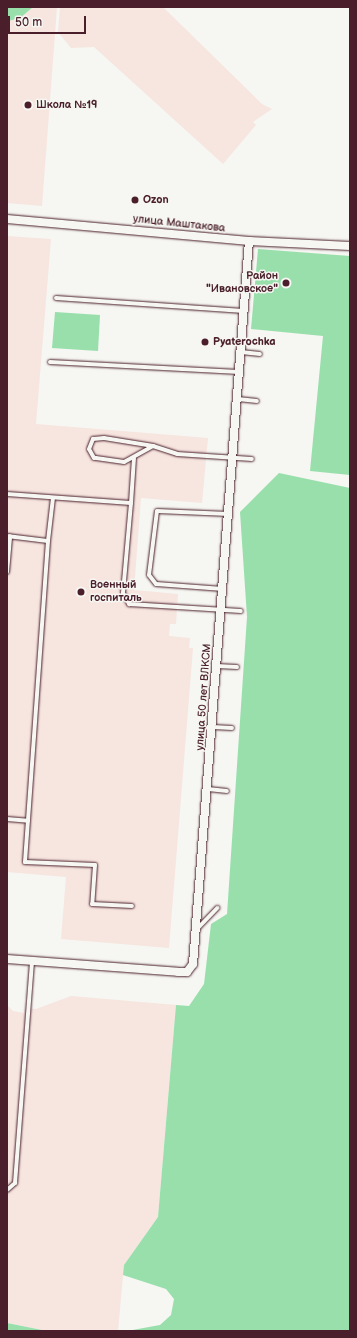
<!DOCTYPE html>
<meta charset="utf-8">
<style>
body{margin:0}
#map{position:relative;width:357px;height:1338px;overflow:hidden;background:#f6f6f2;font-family:"Balsamiq Sans",sans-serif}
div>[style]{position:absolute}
.built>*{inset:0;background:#f7e5df}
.green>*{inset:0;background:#98dfac}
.roads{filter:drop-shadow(0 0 1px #4a1f2b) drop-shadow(0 0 1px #4a1f2b)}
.service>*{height:4px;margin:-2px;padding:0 2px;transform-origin:2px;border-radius:2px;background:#f6f6f2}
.minor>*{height:8px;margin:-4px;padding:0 4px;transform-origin:4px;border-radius:4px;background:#f6f6f2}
.dots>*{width:11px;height:11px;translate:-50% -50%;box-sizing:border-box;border:2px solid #f6f6f2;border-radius:50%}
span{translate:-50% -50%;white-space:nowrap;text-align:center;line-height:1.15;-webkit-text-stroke:3px #f6f6f2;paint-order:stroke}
.poi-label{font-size:11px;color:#4a1f2b;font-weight:700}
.left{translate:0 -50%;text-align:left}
.right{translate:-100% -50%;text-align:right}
.street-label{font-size:11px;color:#4a1f2b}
.frame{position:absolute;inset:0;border:8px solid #4a1f2b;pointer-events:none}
.scale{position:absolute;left:8px;top:16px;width:78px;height:18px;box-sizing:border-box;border:2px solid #4a1f2b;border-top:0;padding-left:5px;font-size:12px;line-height:14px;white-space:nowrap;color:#4a1f2b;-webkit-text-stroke:3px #f6f6f2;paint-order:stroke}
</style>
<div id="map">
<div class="built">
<div style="clip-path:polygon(7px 7px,57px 7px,42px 206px,7px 203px)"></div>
<div style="clip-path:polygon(60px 7px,163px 7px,262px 104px,272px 109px,253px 122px,256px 125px,223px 164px,94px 47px,71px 48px,58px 32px)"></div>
<div style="clip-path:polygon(7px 236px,51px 239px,36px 424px,208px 438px,202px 503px,141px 498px,134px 590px,178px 594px,176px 624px,170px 624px,169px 636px,190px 638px,189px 648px,193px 648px,169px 948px,61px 939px,66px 877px,7px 872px)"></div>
<div style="clip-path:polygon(71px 996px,176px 1005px,158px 1217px,124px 1265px,118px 1331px,47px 1331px,7px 1323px,7px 1005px,13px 1011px,24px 1013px,25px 1008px,36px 1009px)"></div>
</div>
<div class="green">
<div style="clip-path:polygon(7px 7px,33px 7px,20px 18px,8px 21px)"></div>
<div style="clip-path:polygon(258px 249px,350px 256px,350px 475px,310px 471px,323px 336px,251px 329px)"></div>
<div style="clip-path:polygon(55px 312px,100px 315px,98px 351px,52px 348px)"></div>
<div style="clip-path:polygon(279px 473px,350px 488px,350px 1331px,127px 1331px,160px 1325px,171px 1315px,174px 1299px,166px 1289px,123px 1275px,124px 1265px,158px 1217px,176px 1005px,189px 1006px,204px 984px,211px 924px,227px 914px,247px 617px,240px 512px)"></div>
<div style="clip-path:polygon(7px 1323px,47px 1331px,7px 1331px)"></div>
</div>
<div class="roads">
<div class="service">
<div style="left:56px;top:298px;width:188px;rotate:4deg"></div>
<div style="left:241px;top:352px;width:19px;rotate:6deg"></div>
<div style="left:50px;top:362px;width:189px;rotate:3deg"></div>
<div style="left:238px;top:399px;width:19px;rotate:6deg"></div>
<div style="left:153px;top:446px;width:33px;rotate:151deg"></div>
<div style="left:124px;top:462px;width:30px;rotate:-172deg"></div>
<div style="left:94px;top:458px;width:10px;rotate:-119deg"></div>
<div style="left:89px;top:449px;width:11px;rotate:-68deg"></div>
<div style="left:93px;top:439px;width:11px;rotate:-5deg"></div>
<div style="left:104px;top:438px;width:50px;rotate:9.3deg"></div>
<div style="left:153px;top:446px;width:25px;rotate:18deg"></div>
<div style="left:177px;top:454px;width:75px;rotate:3.8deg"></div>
<div style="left:7px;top:494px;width:124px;rotate:4.2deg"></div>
<div style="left:131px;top:503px;width:90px;rotate:95.1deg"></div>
<div style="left:123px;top:593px;width:13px;rotate:61deg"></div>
<div style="left:129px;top:604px;width:112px;rotate:3.6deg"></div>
<div style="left:131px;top:503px;width:45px;rotate:-86.2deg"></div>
<div style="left:7px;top:536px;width:41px;rotate:7deg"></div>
<div style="left:48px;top:541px;width:43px;rotate:-83.4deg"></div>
<div style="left:48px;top:541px;width:322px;rotate:94.1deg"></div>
<div style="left:25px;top:862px;width:70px;rotate:2.5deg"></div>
<div style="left:95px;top:865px;width:39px;rotate:94deg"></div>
<div style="left:92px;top:904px;width:40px;rotate:2.9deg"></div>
<div style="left:7px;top:572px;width:36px;rotate:-85deg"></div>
<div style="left:223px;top:589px;width:67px;rotate:-175.7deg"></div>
<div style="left:156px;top:584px;width:11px;rotate:-128deg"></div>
<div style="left:149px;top:575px;width:64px;rotate:-82.9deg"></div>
<div style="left:157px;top:511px;width:72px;rotate:2.4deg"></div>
<div style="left:217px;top:666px;width:20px;rotate:3deg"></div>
<div style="left:213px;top:727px;width:19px;rotate:3deg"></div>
<div style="left:208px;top:789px;width:19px;rotate:6deg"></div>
<div style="left:7px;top:819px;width:21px;rotate:5deg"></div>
<div style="left:198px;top:928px;width:28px;rotate:-46deg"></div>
<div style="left:7px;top:1190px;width:11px;rotate:-41deg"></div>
<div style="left:15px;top:1183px;width:223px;rotate:-85.6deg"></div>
</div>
<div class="minor">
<div style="left:7px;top:219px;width:243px;rotate:5.2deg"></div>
<div style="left:249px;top:241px;width:101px;rotate:2.8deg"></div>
<div style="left:7px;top:959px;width:171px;rotate:4.3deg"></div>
<div style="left:178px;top:972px;width:9px"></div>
<div style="left:187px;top:972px;width:10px;rotate:-53deg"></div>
<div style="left:193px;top:964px;width:725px;rotate:-85.57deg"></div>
</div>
</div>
<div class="dots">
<div style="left:28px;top:105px;background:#4a1f2b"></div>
<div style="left:135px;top:200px;background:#4a1f2b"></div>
<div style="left:286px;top:283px;background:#4a1f2b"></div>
<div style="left:205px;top:342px;background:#4a1f2b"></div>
<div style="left:81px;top:592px;background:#4a1f2b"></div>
</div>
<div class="poi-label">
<span class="left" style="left:36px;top:105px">Школа №19</span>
<span class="left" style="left:143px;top:200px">Ozon</span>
<span class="right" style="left:278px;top:283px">Район<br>"Ивановское"</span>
<span class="left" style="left:213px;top:342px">Pyaterochka</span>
<span class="left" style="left:90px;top:592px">Военный<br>госпиталь</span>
</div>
<div class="street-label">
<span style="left:179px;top:224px;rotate:6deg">улица Маштакова</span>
<span style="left:204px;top:697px;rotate:-86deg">улица 50 лет ВЛКСМ</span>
</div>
<div class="frame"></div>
<div class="scale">50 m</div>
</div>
